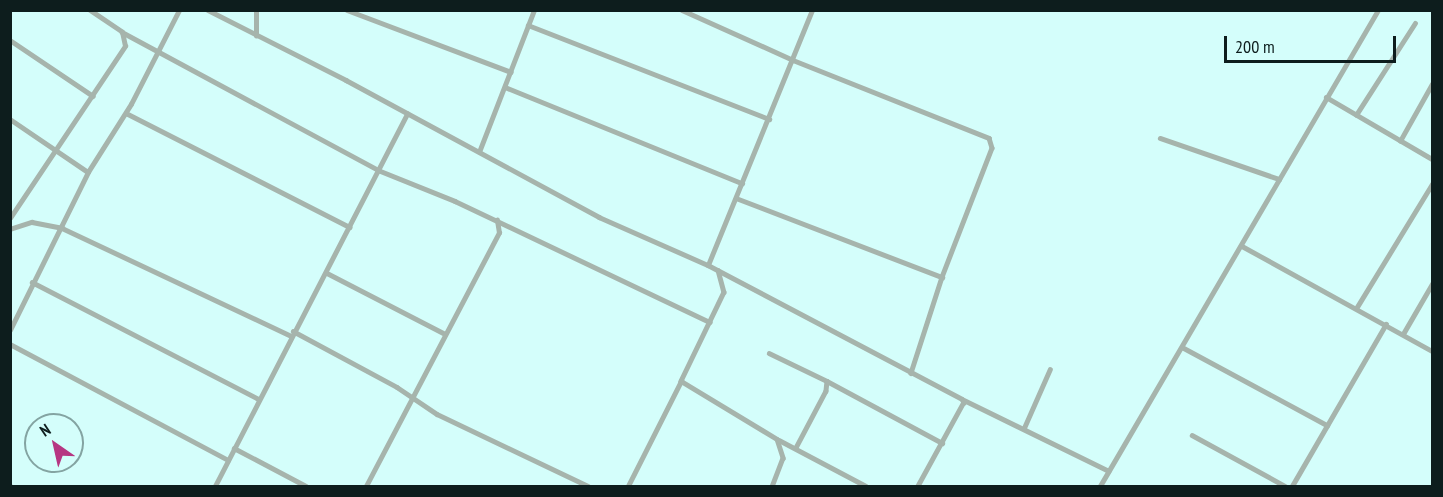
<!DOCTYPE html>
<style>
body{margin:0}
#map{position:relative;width:1443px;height:497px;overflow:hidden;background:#d4fefb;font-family:"PT Sans Narrow",sans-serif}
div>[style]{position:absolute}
.street>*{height:4.5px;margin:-2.25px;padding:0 2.25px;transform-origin:2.25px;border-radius:2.25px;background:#a6b4ac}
span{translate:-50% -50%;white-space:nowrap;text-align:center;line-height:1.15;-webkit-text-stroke:4.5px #d4fefb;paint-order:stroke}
.frame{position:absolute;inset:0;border:12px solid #0d1d1d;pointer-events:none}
.north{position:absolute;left:24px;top:413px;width:60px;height:60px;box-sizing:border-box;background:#d4fefb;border:2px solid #84a4a2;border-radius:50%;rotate:326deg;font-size:16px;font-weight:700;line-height:24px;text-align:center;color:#0d1d1d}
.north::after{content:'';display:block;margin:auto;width:21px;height:27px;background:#b63682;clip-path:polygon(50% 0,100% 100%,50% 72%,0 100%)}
.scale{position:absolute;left:1224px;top:36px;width:172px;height:27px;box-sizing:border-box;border:3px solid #0d1d1d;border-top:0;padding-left:8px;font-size:18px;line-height:21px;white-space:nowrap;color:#0d1d1d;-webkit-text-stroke:4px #d4fefb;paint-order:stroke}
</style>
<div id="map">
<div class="street">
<div style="left:208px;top:10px;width:155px;rotate:26.9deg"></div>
<div style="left:346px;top:80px;width:288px;rotate:28.4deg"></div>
<div style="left:599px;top:217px;width:119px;rotate:23.8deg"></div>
<div style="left:708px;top:265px;width:287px;rotate:27.8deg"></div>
<div style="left:962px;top:399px;width:4px;rotate:56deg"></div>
<div style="left:964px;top:402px;width:96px;rotate:118.7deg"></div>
<div style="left:347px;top:10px;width:175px;rotate:20.7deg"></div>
<div style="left:682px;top:10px;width:122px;rotate:24.2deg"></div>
<div style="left:793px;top:60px;width:211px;rotate:21.7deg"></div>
<div style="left:989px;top:138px;width:10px;rotate:73deg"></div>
<div style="left:992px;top:148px;width:138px;rotate:111.2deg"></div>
<div style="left:528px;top:25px;width:259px;rotate:21.3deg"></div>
<div style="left:122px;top:32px;width:291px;rotate:28.3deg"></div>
<div style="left:378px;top:170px;width:83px;rotate:21.9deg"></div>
<div style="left:455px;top:201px;width:282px;rotate:25.4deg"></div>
<div style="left:256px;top:36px;width:26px;rotate:-90deg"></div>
<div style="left:10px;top:40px;width:100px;rotate:34deg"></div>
<div style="left:505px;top:87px;width:256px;rotate:22.1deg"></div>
<div style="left:1326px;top:97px;width:123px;rotate:30.3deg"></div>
<div style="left:126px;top:113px;width:251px;rotate:27deg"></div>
<div style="left:1356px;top:115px;width:109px;rotate:-57.3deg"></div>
<div style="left:10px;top:119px;width:94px;rotate:34.2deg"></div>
<div style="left:1160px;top:138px;width:126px;rotate:19deg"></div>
<div style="left:1400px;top:141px;width:65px;rotate:-60.7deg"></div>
<div style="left:479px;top:152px;width:152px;rotate:-68.8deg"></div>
<div style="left:736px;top:198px;width:221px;rotate:21deg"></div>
<div style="left:942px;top:277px;width:101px;rotate:107.9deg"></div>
<div style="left:10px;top:218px;width:207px;rotate:-56.2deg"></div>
<div style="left:125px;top:46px;width:14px;rotate:-102deg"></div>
<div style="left:122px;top:32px;width:40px;rotate:-146deg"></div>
<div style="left:10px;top:229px;width:23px;rotate:-18deg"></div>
<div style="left:32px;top:222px;width:31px;rotate:11deg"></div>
<div style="left:62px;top:228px;width:253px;rotate:25.2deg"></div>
<div style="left:1242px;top:246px;width:217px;rotate:28.9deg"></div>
<div style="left:708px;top:265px;width:275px;rotate:-67.8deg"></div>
<div style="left:718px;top:270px;width:23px;rotate:75deg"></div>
<div style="left:724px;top:292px;width:99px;rotate:115.8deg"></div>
<div style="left:681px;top:381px;width:112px;rotate:31.1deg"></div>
<div style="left:777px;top:439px;width:20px;rotate:72deg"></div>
<div style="left:783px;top:458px;width:30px;rotate:111deg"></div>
<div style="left:327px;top:273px;width:131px;rotate:27.3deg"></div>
<div style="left:32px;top:282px;width:255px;rotate:27.3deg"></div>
<div style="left:1357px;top:307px;width:144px;rotate:-58.6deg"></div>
<div style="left:10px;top:330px;width:176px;rotate:-63.7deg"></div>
<div style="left:88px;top:172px;width:80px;rotate:-57.7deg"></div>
<div style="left:131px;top:104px;width:106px;rotate:-62.9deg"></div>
<div style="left:293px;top:331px;width:118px;rotate:28.3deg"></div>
<div style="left:397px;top:387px;width:48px;rotate:34deg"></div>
<div style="left:437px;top:414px;width:167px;rotate:25.5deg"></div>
<div style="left:1403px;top:334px;width:58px;rotate:-59.9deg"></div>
<div style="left:10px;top:344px;width:247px;rotate:28deg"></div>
<div style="left:1182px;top:347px;width:165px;rotate:28.3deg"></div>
<div style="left:769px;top:353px;width:64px;rotate:25.8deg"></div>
<div style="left:827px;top:381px;width:10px;rotate:96deg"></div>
<div style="left:826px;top:391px;width:64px;rotate:117.8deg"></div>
<div style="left:827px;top:381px;width:131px;rotate:28.3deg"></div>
<div style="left:964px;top:400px;width:161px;rotate:26.1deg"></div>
<div style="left:1024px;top:428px;width:64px;rotate:-66.2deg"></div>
<div style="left:1192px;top:435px;width:106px;rotate:28.7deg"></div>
<div style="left:779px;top:440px;width:98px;rotate:27.9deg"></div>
<div style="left:234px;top:448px;width:81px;rotate:27.8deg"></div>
<div style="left:10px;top:486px;width:1px"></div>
<div style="left:215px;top:486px;width:419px;rotate:-62.7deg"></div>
<div style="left:366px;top:486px;width:286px;rotate:-62.3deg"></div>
<div style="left:499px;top:233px;width:13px;rotate:-99deg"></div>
<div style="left:628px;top:486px;width:118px;rotate:-63.2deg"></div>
<div style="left:1100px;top:486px;width:551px;rotate:-59.71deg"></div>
<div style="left:1292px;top:486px;width:187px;rotate:-59.9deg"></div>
</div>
<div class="frame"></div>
<div class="north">N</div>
<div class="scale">200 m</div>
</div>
